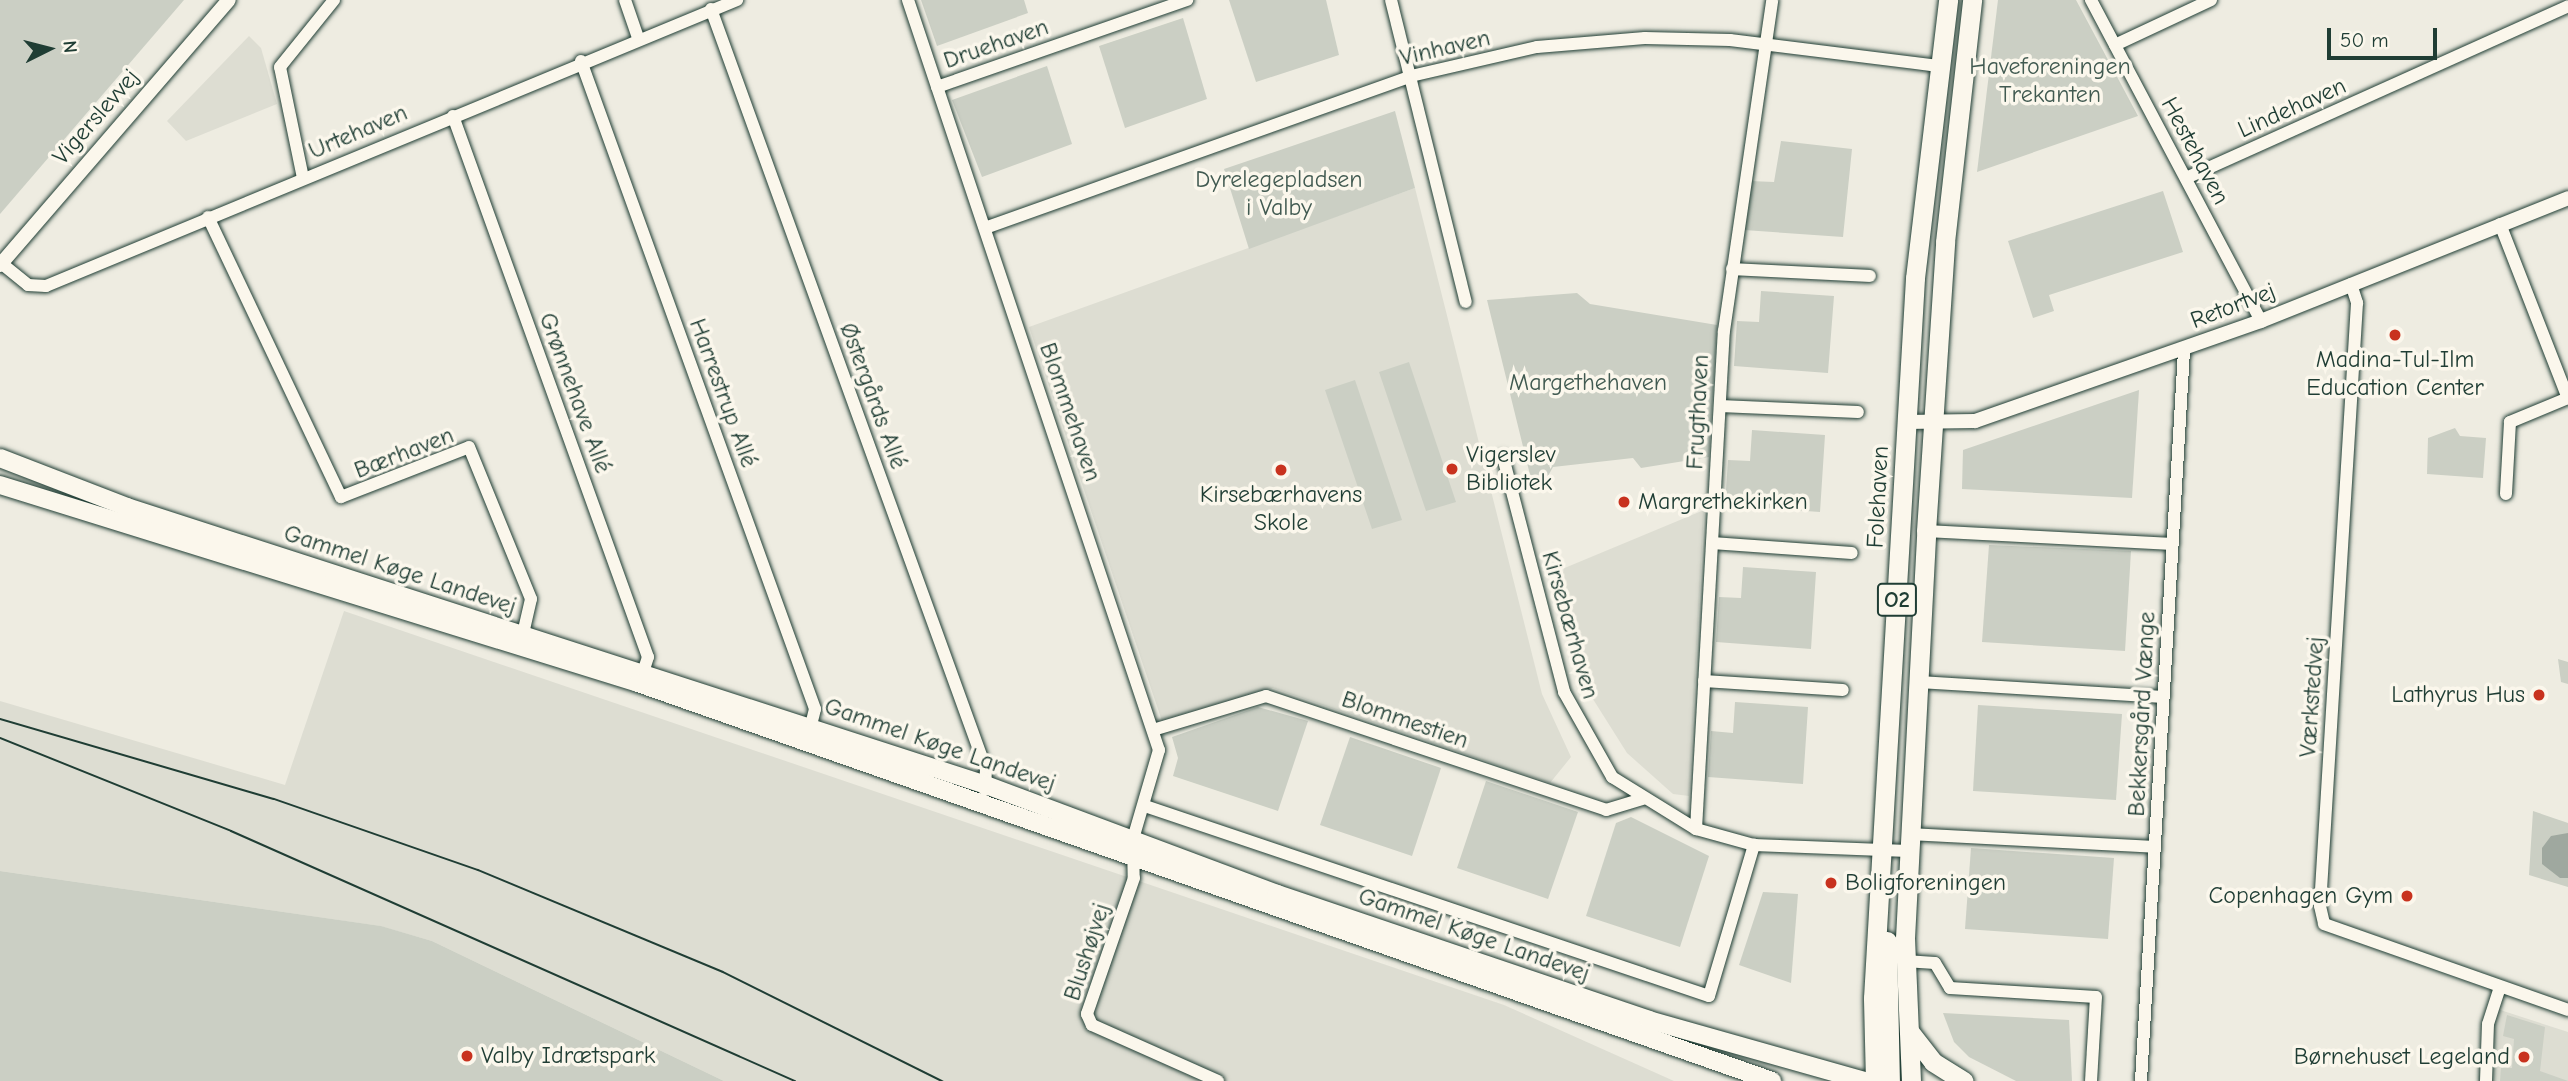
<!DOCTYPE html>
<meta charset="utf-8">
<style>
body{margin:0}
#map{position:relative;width:2568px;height:1081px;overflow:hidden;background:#eeece1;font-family:"Comic Neue",sans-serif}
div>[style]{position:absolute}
.built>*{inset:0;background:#ddddd2}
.green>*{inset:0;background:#cbcfc4}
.water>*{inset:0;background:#9fa89f}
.roads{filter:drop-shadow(0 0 2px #1f3d34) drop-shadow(0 0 2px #1f3d34)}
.minor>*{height:12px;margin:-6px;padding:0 6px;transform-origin:6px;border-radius:6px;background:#fbf7ec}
.tertiary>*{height:14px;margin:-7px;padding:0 7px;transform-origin:7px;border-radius:7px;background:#fbf7ec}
.secondary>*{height:18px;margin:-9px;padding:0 9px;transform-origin:9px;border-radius:9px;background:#fbf7ec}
.primary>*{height:19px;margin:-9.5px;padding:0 9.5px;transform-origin:9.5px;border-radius:9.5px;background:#fbf7ec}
.tram>*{height:2px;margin:-1px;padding:0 1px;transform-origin:1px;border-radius:1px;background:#1f3d34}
.dots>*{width:19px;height:19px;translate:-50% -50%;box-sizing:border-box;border:4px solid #fbf7ec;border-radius:50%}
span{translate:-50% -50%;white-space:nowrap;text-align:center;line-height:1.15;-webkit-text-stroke:7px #fbf7ec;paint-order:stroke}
.shield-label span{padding:2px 5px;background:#fbf7ec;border:2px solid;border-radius:5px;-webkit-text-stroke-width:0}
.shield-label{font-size:23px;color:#1f3d34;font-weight:700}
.street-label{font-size:24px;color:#1f3d34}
.park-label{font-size:24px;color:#415a51}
.poi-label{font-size:24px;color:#1f3d34}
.left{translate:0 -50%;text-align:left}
.right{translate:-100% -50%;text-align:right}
.north{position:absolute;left:14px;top:14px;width:70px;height:70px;-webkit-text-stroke:5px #fbf7ec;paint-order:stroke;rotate:84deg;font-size:19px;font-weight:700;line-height:28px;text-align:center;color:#1f3d34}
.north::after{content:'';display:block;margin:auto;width:24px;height:32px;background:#1f3d34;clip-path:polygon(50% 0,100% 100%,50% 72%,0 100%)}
.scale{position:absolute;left:2327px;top:28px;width:110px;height:32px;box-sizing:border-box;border:4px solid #1f3d34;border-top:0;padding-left:9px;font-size:21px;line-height:24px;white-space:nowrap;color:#1f3d34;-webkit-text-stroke:5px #fbf7ec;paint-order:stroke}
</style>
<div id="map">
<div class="built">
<div style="clip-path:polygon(249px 36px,261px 48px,277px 104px,186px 141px,167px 121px)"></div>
<div style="clip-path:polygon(1415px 188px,1542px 694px,1571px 757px,1550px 783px,1273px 688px,1162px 721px,1029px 327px)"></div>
<div style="clip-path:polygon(1704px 510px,1689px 796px,1673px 794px,1627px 753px,1586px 688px,1555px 572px)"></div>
<div style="clip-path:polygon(344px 611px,1504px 1005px,1674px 1081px,724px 1081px,432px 941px,380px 926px,0 871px,0 701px,285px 785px)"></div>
<div style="clip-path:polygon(2488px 1006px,2568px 1032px,2568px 1081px,2478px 1081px)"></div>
</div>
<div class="green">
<div style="clip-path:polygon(0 0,184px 0,0 214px)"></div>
<div style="clip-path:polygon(921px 0,1024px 0,1028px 13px,937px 46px)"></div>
<div style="clip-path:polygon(1229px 0,1326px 0,1339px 55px,1256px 82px)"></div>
<div style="clip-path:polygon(1998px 0,2076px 0,2138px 116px,1977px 172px)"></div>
<div style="clip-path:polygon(1183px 18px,1207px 99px,1125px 128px,1099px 46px)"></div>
<div style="clip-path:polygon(1047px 66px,1072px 144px,982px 177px,952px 100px)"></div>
<div style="clip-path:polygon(1395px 111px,1415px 188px,1249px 249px,1224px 169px)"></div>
<div style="clip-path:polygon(1781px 141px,1852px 149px,1843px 237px,1744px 230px,1750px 181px,1774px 182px)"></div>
<div style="clip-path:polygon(2163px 191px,2183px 252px,2049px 295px,2054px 311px,2033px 318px,2008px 241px)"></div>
<div style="clip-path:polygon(1761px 291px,1834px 296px,1828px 373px,1734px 366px,1737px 321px,1759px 322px)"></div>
<div style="clip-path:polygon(1577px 293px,1590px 304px,1717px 325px,1709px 457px,1641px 468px,1633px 458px,1553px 467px,1548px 476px,1531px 479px,1487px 300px)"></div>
<div style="clip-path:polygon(1409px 362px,1456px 502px,1426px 511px,1379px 372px)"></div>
<div style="clip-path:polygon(1355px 380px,1402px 520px,1372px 529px,1325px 390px)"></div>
<div style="clip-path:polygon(2139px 390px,2132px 498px,1962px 489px,1963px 450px)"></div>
<div style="clip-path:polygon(2455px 428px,2460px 436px,2486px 438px,2483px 478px,2427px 474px,2428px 438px)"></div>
<div style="clip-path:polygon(1752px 430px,1825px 435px,1820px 512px,1725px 505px,1728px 460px,1750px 461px)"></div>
<div style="clip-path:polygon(1989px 545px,2131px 551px,2125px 651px,1982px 642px)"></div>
<div style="clip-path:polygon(1743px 567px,1816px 572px,1811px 649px,1716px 642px,1719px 597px,1741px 598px)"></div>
<div style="clip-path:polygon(2558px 659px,2568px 662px,2568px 684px,2561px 682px)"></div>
<div style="clip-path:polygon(1735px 702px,1808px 707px,1803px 784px,1708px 777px,1711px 731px,1733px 733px)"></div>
<div style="clip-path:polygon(1978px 705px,2122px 714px,2116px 800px,1973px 791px)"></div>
<div style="clip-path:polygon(1258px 707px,1308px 721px,1278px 811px,1173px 776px,1178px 758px,1172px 737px)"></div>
<div style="clip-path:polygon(1350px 737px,1441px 768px,1412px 856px,1320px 825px)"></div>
<div style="clip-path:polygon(1486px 781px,1578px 812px,1548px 899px,1457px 868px)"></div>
<div style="clip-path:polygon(2533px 811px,2568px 823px,2568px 887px,2529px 875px)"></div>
<div style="clip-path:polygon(1631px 817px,1709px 856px,1680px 947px,1586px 916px,1616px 823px)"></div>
<div style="clip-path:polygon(1971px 848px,2114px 858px,2108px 939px,1965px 929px)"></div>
<div style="clip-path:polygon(0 871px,381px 926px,432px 941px,724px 1081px,0 1081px)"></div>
<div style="clip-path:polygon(1763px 892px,1798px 894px,1791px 983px,1739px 965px)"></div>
<div style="clip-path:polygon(1943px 1013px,2069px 1020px,2072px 1081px,2016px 1081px,1969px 1057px,1954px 1042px)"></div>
<div style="clip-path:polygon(2507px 1015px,2545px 1027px,2540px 1071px,2568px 1081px,2500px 1081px,2501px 1068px,2512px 1068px,2514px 1039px,2503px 1036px)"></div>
</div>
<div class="water">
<div style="clip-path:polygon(2568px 833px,2568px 878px,2560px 878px,2542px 864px,2542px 848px,2551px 836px)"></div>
</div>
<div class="roads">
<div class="minor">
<div style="left:625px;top:0;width:39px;rotate:71deg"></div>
<div style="left:908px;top:0;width:791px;rotate:71.5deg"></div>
<div style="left:1159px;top:750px;width:93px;rotate:106.3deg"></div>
<div style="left:1133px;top:839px;width:39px;rotate:89deg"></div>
<div style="left:1134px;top:878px;width:144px;rotate:109.1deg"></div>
<div style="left:1087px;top:1014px;width:12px;rotate:66deg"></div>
<div style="left:1092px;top:1025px;width:138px;rotate:24deg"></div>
<div style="left:1391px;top:0;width:311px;rotate:76.1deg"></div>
<div style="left:2091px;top:0;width:363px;rotate:62.1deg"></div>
<div style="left:711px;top:9px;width:808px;rotate:70.11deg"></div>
<div style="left:986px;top:769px;width:21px;rotate:93deg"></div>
<div style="left:2115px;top:45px;width:106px;rotate:-25.1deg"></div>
<div style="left:581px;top:61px;width:689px;rotate:70.14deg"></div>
<div style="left:815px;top:709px;width:25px;rotate:104deg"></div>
<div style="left:937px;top:87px;width:265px;rotate:-19.2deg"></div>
<div style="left:453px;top:116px;width:575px;rotate:70.18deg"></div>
<div style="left:648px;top:657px;width:22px;rotate:108deg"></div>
<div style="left:303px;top:178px;width:113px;rotate:-101.7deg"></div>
<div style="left:280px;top:67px;width:86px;rotate:-51.1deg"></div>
<div style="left:2186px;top:178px;width:419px;rotate:-24.2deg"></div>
<div style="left:208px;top:217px;width:310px;rotate:64.6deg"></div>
<div style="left:341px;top:497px;width:137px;rotate:-21.3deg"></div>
<div style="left:469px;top:447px;width:164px;rotate:67.8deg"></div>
<div style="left:531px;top:599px;width:37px;rotate:103deg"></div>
<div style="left:2500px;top:224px;width:187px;rotate:68.7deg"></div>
<div style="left:2568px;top:398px;width:63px;rotate:157.5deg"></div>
<div style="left:2510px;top:422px;width:72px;rotate:93.2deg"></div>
<div style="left:985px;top:228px;width:452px;rotate:-19.6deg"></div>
<div style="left:1411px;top:76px;width:129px;rotate:-13deg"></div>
<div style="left:1537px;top:47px;width:108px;rotate:-4.8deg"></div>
<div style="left:1645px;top:38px;width:85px;rotate:1.3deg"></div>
<div style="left:1730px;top:40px;width:210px;rotate:7.1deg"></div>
<div style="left:1px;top:263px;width:35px;rotate:39deg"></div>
<div style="left:28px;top:285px;width:18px;rotate:3deg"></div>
<div style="left:46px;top:286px;width:748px;rotate:-22.48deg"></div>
<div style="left:1732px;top:269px;width:138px;rotate:2.9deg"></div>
<div style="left:2351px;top:284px;width:20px;rotate:72deg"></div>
<div style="left:2357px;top:303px;width:604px;rotate:93.51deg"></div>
<div style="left:2320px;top:906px;width:18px;rotate:77deg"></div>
<div style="left:2324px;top:924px;width:259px;rotate:19.4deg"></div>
<div style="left:1720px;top:406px;width:138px;rotate:2.5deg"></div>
<div style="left:1503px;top:457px;width:243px;rotate:75.4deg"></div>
<div style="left:1564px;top:692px;width:98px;rotate:60.5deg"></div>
<div style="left:1612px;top:777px;width:99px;rotate:31.8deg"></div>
<div style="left:1696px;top:829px;width:60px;rotate:15.4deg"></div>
<div style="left:1754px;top:845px;width:154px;rotate:2.2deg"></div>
<div style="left:1926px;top:531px;width:247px;rotate:3deg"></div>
<div style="left:1712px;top:543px;width:140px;rotate:4.1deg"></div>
<div style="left:1704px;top:681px;width:139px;rotate:3.7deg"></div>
<div style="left:1919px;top:682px;width:245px;rotate:3.5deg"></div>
<div style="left:1153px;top:730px;width:118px;rotate:-16.7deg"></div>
<div style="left:1266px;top:696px;width:359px;rotate:18.5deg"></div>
<div style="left:1606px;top:810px;width:38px;rotate:-17deg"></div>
<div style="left:1145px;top:806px;width:595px;rotate:18.62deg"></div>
<div style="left:1709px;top:996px;width:158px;rotate:-73.4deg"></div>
<div style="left:1696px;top:829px;width:499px;rotate:-86.8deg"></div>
<div style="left:1724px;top:331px;width:334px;rotate:-81.7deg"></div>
<div style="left:1909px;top:834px;width:246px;rotate:3deg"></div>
<div style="left:1905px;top:961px;width:30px;rotate:4deg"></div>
<div style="left:1935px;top:963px;width:29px;rotate:59deg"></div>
<div style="left:1950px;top:988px;width:146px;rotate:3.5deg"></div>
<div style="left:2096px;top:997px;width:84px;rotate:93.4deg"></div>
<div style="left:2141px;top:1081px;width:732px;rotate:-86.63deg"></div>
<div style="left:2486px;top:1081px;width:57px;rotate:-88deg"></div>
<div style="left:2488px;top:1024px;width:39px;rotate:-72deg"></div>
</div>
<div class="tertiary">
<div style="left:0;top:265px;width:350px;rotate:-49.2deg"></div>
<div style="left:1906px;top:422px;width:69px;rotate:-0.8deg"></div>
<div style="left:1975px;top:421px;width:303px;rotate:-19.3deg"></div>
<div style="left:2261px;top:321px;width:331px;rotate:-21.8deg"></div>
</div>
<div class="secondary">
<div style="left:0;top:458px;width:136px;rotate:21.1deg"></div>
<div style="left:127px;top:507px;width:903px;rotate:17.93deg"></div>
<div style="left:986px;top:785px;width:311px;rotate:20.5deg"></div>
<div style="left:1277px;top:894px;width:393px;rotate:18.7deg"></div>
<div style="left:1649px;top:1020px;width:223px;rotate:15.8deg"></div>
<div style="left:0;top:485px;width:668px;rotate:17.24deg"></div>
<div style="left:638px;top:683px;width:1202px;rotate:19.34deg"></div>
</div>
<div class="primary">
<div style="left:1887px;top:941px;width:140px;rotate:88.8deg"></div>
<div style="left:1909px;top:1031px;width:39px;rotate:52deg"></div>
<div style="left:1933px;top:1062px;width:36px;rotate:32deg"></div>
<div style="left:1875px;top:1081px;width:83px;rotate:-91.4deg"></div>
<div style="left:1873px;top:998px;width:721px;rotate:-86.66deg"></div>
<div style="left:1915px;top:278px;width:280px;rotate:-83.2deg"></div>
<div style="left:1911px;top:1081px;width:143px;rotate:-92.4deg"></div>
<div style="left:1905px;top:938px;width:408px;rotate:-87deg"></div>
<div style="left:1926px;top:531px;width:290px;rotate:-86.2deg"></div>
<div style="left:1945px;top:242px;width:244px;rotate:-83.6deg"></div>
</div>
</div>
<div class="tram">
<div style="left:0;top:719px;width:285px;rotate:16.3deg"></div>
<div style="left:274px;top:799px;width:216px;rotate:19.2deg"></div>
<div style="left:478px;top:870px;width:265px;rotate:22.6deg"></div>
<div style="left:723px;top:972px;width:245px;rotate:26.5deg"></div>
<div style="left:0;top:738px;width:249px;rotate:21.9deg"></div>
<div style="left:231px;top:831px;width:617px;rotate:23.91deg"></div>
</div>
<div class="dots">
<div style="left:2395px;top:335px;background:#c8321e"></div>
<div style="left:1452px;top:469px;background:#c8321e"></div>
<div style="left:1281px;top:470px;background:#c8321e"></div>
<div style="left:1624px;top:502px;background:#c8321e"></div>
<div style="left:2539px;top:695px;background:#c8321e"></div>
<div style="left:1831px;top:883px;background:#c8321e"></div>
<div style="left:2407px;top:896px;background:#c8321e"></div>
<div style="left:467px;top:1056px;background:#c8321e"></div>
<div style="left:2524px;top:1057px;background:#c8321e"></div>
</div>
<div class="shield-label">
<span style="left:1897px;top:600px">O2</span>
</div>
<div class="street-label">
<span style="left:996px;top:44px;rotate:-19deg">Druehaven</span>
<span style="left:1445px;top:48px;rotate:-13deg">Vinhaven</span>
<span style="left:2292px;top:108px;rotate:-24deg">Lindehaven</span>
<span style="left:96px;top:117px;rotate:-49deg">Vigerslevvej</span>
<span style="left:358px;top:132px;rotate:-23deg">Urtehaven</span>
<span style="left:2195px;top:151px;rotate:62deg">Hestehaven</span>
<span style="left:2233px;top:306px;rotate:-21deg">Retortvej</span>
<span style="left:575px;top:393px;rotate:70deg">Grønnehave Allé</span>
<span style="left:723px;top:393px;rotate:70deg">Harrestrup Allé</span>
<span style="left:873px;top:396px;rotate:70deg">Østergårds Allé</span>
<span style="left:1070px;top:412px;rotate:71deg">Blommehaven</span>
<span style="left:1698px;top:412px;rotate:-87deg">Frugthaven</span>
<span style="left:404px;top:453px;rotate:-21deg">Bærhaven</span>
<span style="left:1878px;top:497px;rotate:-87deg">Folehaven</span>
<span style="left:400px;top:570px;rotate:18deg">Gammel Køge Landevej</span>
<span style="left:1570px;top:625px;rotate:74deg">Kirsebærhaven</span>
<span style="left:2312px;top:697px;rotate:-86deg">Værkstedvej</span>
<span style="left:2142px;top:714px;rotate:-87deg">Bekkersgård Vænge</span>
<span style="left:1405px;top:720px;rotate:19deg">Blommestien</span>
<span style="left:940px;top:745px;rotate:19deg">Gammel Køge Landevej</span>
<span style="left:1474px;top:935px;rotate:19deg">Gammel Køge Landevej</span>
<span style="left:1087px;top:952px;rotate:-72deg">Blushøjvej</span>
</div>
<div class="park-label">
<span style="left:2050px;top:81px">Haveforeningen<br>Trekanten</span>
<span style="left:1279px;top:194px">Dyrelegepladsen<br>i Valby</span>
<span style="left:1588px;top:383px">Margethehaven</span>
</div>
<div class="poi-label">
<span style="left:2395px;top:374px">Madina-Tul-Ilm<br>Education Center</span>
<span class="left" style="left:1466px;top:469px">Vigerslev<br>Bibliotek</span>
<span style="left:1281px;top:509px">Kirsebærhavens<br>Skole</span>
<span class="left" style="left:1638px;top:502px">Margrethekirken</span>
<span class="right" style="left:2525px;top:695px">Lathyrus Hus</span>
<span class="left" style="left:1845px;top:883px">Boligforeningen</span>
<span class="right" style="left:2393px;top:896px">Copenhagen Gym</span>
<span class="left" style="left:481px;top:1056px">Valby Idrætspark</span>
<span class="right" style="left:2510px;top:1057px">Børnehuset Legeland</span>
</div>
<div class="north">N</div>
<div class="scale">50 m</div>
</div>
